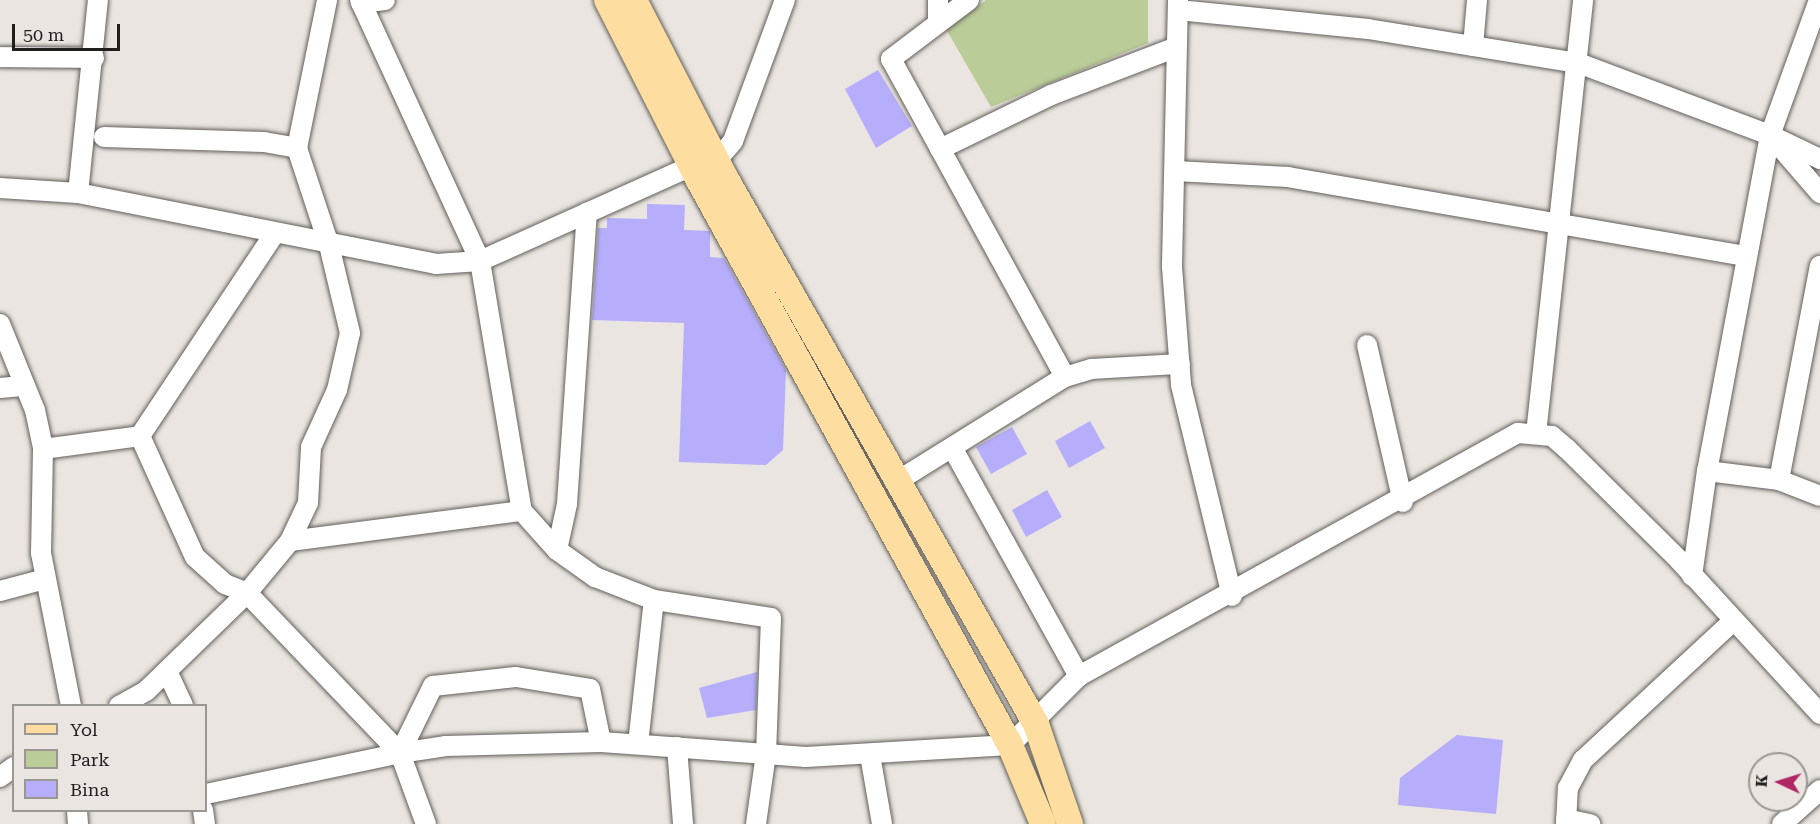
<!DOCTYPE html>
<style>
body{margin:0}
#map{position:relative;width:1820px;height:824px;overflow:hidden;background:#eae5e0;font-family:"Roboto Serif",serif}
div>[style]{position:absolute}
.green>*{inset:0;background:#bacc97}
.building>*{inset:0;background:#b6aefa}
.roads{filter:drop-shadow(0 0 2px #625e59) drop-shadow(0 0 2px #625e59)}
.minor>*{height:20px;margin:-10px;padding:0 10px;transform-origin:10px;border-radius:10px;background:#fff}
.major>*{height:26px;margin:-13px;padding:0 13px;transform-origin:13px;border-radius:13px;background:#fddda0}
span{translate:-50% -50%;white-space:nowrap;text-align:center;line-height:1.15;-webkit-text-stroke:6px #eae5e0;paint-order:stroke}
.legend{position:absolute;left:12px;top:704px;width:195px;height:108px;box-sizing:border-box;background:#eae5e0;border:2px solid #9a9692;margin:0;padding:8px 10px;list-style:none;font-size:18px;color:#211f1d}
.legend li{display:flex;align-items:center;gap:12px;height:30px}
.legend b{width:30px;border:2px solid #9a9692}
.north{position:absolute;left:1748px;top:752px;width:60px;height:60px;box-sizing:border-box;background:#eae5e0;border:2px solid #9a9692;border-radius:50%;rotate:274deg;font-size:16px;font-weight:700;line-height:24px;text-align:center;color:#211f1d}
.north::after{content:'';display:block;margin:auto;width:21px;height:27px;background:#b12665;clip-path:polygon(50% 0,100% 100%,50% 72%,0 100%)}
.scale{position:absolute;left:12px;top:24px;width:108px;height:27px;box-sizing:border-box;border:3px solid #211f1d;border-top:0;padding-left:8px;font-size:18px;line-height:21px;white-space:nowrap;color:#211f1d;-webkit-text-stroke:4px #eae5e0;paint-order:stroke}
</style>
<div id="map">
<div class="green">
<div style="clip-path:polygon(986px 0,1148px 0,1148px 43px,991px 107px,946px 29px)"></div>
</div>
<div class="building">
<div style="clip-path:polygon(878px 70px,912px 126px,876px 148px,845px 89px)"></div>
<div style="clip-path:polygon(647px 204px,685px 205px,684px 230px,710px 231px,710px 257px,724px 258px,786px 370px,783px 450px,766px 465px,679px 462px,684px 323px,592px 320px,598px 228px,607px 228px,607px 218px,647px 219px)"></div>
<div style="clip-path:polygon(1090px 421px,1105px 448px,1069px 468px,1055px 441px)"></div>
<div style="clip-path:polygon(1012px 427px,1027px 454px,991px 474px,976px 447px)"></div>
<div style="clip-path:polygon(1047px 490px,1062px 517px,1026px 537px,1012px 510px)"></div>
<div style="clip-path:polygon(757px 672px,756px 710px,707px 718px,699px 688px)"></div>
<div style="clip-path:polygon(1457px 735px,1503px 740px,1496px 814px,1398px 805px,1400px 778px)"></div>
</div>
<div class="roads">
<div class="minor">
<div style="left:360px;top:0;width:287px;rotate:65.3deg"></div>
<div style="left:480px;top:261px;width:254px;rotate:80.5deg"></div>
<div style="left:522px;top:511px;width:52px;rotate:48.1deg"></div>
<div style="left:557px;top:550px;width:47px;rotate:35.4deg"></div>
<div style="left:595px;top:577px;width:63px;rotate:21.3deg"></div>
<div style="left:654px;top:600px;width:118px;rotate:8.7deg"></div>
<div style="left:771px;top:618px;width:136px;rotate:92.1deg"></div>
<div style="left:766px;top:754px;width:165px;rotate:-175.8deg"></div>
<div style="left:601px;top:742px;width:155px;rotate:178.5deg"></div>
<div style="left:446px;top:746px;width:47px;rotate:171.3deg"></div>
<div style="left:938px;top:0;width:23px;rotate:90deg"></div>
<div style="left:969px;top:0;width:98px;rotate:142.9deg"></div>
<div style="left:891px;top:59px;width:362px;rotate:61.3deg"></div>
<div style="left:1178px;top:0;width:267px;rotate:91.3deg"></div>
<div style="left:1172px;top:267px;width:118px;rotate:85.6deg"></div>
<div style="left:1181px;top:385px;width:217px;rotate:76.4deg"></div>
<div style="left:1819px;top:0;width:144px;rotate:109.9deg"></div>
<div style="left:1770px;top:135px;width:342px;rotate:100.6deg"></div>
<div style="left:1707px;top:471px;width:73px;rotate:7.1deg"></div>
<div style="left:1779px;top:480px;width:44px;rotate:21.3deg"></div>
<div style="left:361px;top:3px;width:24px;rotate:-7deg"></div>
<div style="left:1178px;top:10px;width:191px;rotate:5.7deg"></div>
<div style="left:1368px;top:29px;width:213px;rotate:9.2deg"></div>
<div style="left:1578px;top:63px;width:205px;rotate:20.6deg"></div>
<div style="left:1770px;top:135px;width:77px;rotate:49.2deg"></div>
<div style="left:1473px;top:46px;width:46px;rotate:-85deg"></div>
<div style="left:0;top:57px;width:94px;rotate:0.6deg"></div>
<div style="left:104px;top:137px;width:160px;rotate:1.8deg"></div>
<div style="left:264px;top:142px;width:34px;rotate:10deg"></div>
<div style="left:1778px;top:139px;width:47px;rotate:25.5deg"></div>
<div style="left:940px;top:149px;width:123px;rotate:-25.9deg"></div>
<div style="left:1051px;top:95px;width:132px;rotate:-20.9deg"></div>
<div style="left:708px;top:170px;width:38px;rotate:-49deg"></div>
<div style="left:733px;top:141px;width:150px;rotate:-69.8deg"></div>
<div style="left:1176px;top:171px;width:112px;rotate:3.1deg"></div>
<div style="left:1288px;top:177px;width:465px;rotate:9.8deg"></div>
<div style="left:0;top:188px;width:78px;rotate:3.7deg"></div>
<div style="left:78px;top:193px;width:365px;rotate:11.2deg"></div>
<div style="left:436px;top:264px;width:44px;rotate:-3.9deg"></div>
<div style="left:480px;top:261px;width:231px;rotate:-24.2deg"></div>
<div style="left:78px;top:193px;width:194px;rotate:-84.1deg"></div>
<div style="left:0;top:324px;width:93px;rotate:67.9deg"></div>
<div style="left:35px;top:410px;width:40px;rotate:78deg"></div>
<div style="left:43px;top:449px;width:104px;rotate:91.1deg"></div>
<div style="left:41px;top:553px;width:156px;rotate:78.9deg"></div>
<div style="left:1367px;top:345px;width:161px;rotate:77.1deg"></div>
<div style="left:0;top:388px;width:25px;rotate:-5deg"></div>
<div style="left:1536px;top:434px;width:437px;rotate:-83.8deg"></div>
<div style="left:140px;top:436px;width:242px;rotate:-56.4deg"></div>
<div style="left:43px;top:449px;width:98px;rotate:-7.6deg"></div>
<div style="left:140px;top:436px;width:133px;rotate:65.6deg"></div>
<div style="left:195px;top:557px;width:40px;rotate:42deg"></div>
<div style="left:225px;top:584px;width:24px;rotate:22deg"></div>
<div style="left:247px;top:593px;width:221px;rotate:46.3deg"></div>
<div style="left:953px;top:449px;width:260px;rotate:61deg"></div>
<div style="left:1779px;top:480px;width:218px;rotate:-79.2deg"></div>
<div style="left:896px;top:482px;width:199px;rotate:-31.9deg"></div>
<div style="left:1065px;top:377px;width:28px;rotate:-17deg"></div>
<div style="left:1092px;top:369px;width:88px;rotate:-3.3deg"></div>
<div style="left:290px;top:541px;width:234px;rotate:-7.4deg"></div>
<div style="left:557px;top:550px;width:47px;rotate:-77.7deg"></div>
<div style="left:567px;top:504px;width:292px;rotate:-86.1deg"></div>
<div style="left:1692px;top:576px;width:106px;rotate:-81.9deg"></div>
<div style="left:0;top:591px;width:47px;rotate:-14.9deg"></div>
<div style="left:167px;top:671px;width:38px;rotate:65deg"></div>
<div style="left:119px;top:706px;width:31px;rotate:-29deg"></div>
<div style="left:146px;top:691px;width:141px;rotate:-44.1deg"></div>
<div style="left:247px;top:593px;width:67px;rotate:-50.4deg"></div>
<div style="left:290px;top:541px;width:42px;rotate:-64.7deg"></div>
<div style="left:308px;top:503px;width:56px;rotate:-86.9deg"></div>
<div style="left:311px;top:447px;width:63px;rotate:-65.5deg"></div>
<div style="left:337px;top:390px;width:58px;rotate:-77.2deg"></div>
<div style="left:350px;top:333px;width:90px;rotate:-103.4deg"></div>
<div style="left:329px;top:245px;width:102px;rotate:-108.3deg"></div>
<div style="left:297px;top:148px;width:151px;rotate:-78.5deg"></div>
<div style="left:638px;top:744px;width:145px;rotate:-83.7deg"></div>
<div style="left:677px;top:747px;width:77px;rotate:85.5deg"></div>
<div style="left:400px;top:753px;width:75px;rotate:-63.8deg"></div>
<div style="left:433px;top:686px;width:83px;rotate:-6.2deg"></div>
<div style="left:516px;top:677px;width:75px;rotate:9.2deg"></div>
<div style="left:590px;top:689px;width:54px;rotate:78.3deg"></div>
<div style="left:870px;top:755px;width:70px;rotate:80.1deg"></div>
<div style="left:0;top:777px;width:17px;rotate:-36deg"></div>
<div style="left:206px;top:794px;width:198px;rotate:-11.9deg"></div>
<div style="left:400px;top:753px;width:76px;rotate:69.9deg"></div>
<div style="left:77px;top:810px;width:14px;rotate:86deg"></div>
<div style="left:203px;top:810px;width:14px;rotate:82deg"></div>
<div style="left:1566px;top:819px;width:25px;rotate:12deg"></div>
<div style="left:756px;top:824px;width:71px;rotate:-81.9deg"></div>
<div style="left:766px;top:754px;width:40px;rotate:4.3deg"></div>
<div style="left:806px;top:757px;width:204px;rotate:-3.4deg"></div>
<div style="left:1010px;top:745px;width:98px;rotate:-45deg"></div>
<div style="left:1079px;top:676px;width:502px;rotate:-28.97deg"></div>
<div style="left:1518px;top:433px;width:34px;rotate:5deg"></div>
<div style="left:1552px;top:436px;width:20px;rotate:41deg"></div>
<div style="left:1567px;top:449px;width:158px;rotate:44.7deg"></div>
<div style="left:1679px;top:560px;width:209px;rotate:47.5deg"></div>
<div style="left:1566px;top:824px;width:36px;rotate:-87deg"></div>
<div style="left:1568px;top:788px;width:32px;rotate:-62deg"></div>
<div style="left:1583px;top:760px;width:203px;rotate:-42.8deg"></div>
<div style="left:1782px;top:824px;width:51px;rotate:-41.8deg"></div>
</div>
<div class="major">
<div style="left:607px;top:0;width:199px;rotate:63deg"></div>
<div style="left:697px;top:177px;width:649px;rotate:61.14deg"></div>
<div style="left:1010px;top:745px;width:86px;rotate:67.3deg"></div>
<div style="left:634px;top:0;width:201px;rotate:62.8deg"></div>
<div style="left:726px;top:179px;width:627px;rotate:60.37deg"></div>
<div style="left:1036px;top:724px;width:106px;rotate:71.2deg"></div>
</div>
</div>
<ul class="legend">
<li><b style="height:8px;background:#fddda0"></b>Yol</li>
<li><b style="height:16px;background:#bacc97"></b>Park</li>
<li><b style="height:16px;background:#b6aefa"></b>Bina</li>
</ul>
<div class="north">K</div>
<div class="scale">50 m</div>
</div>
